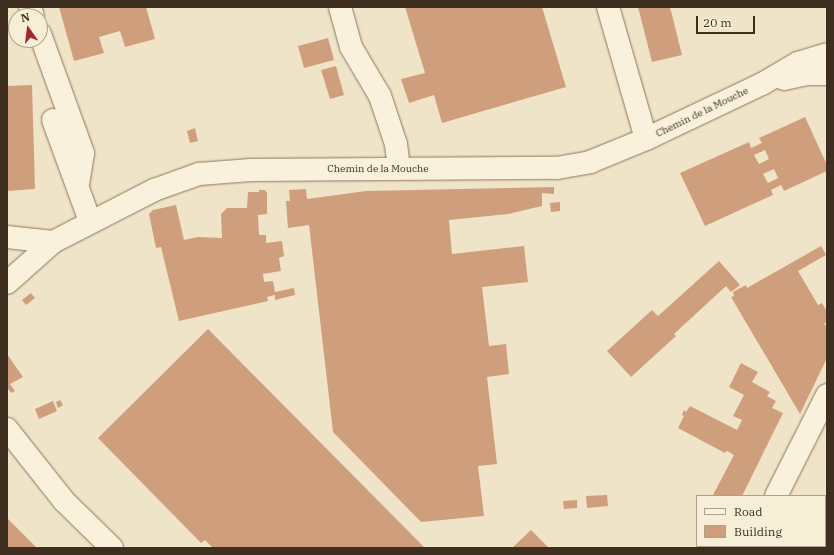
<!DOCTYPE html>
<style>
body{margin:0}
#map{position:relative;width:834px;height:555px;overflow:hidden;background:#f0e4c8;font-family:"IBM Plex Serif",serif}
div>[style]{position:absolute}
.building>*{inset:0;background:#cf9f7d}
.roads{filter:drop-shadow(0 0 1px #8d765c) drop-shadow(0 0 1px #8d765c)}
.minor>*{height:22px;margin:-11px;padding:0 11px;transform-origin:11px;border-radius:11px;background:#faf1dc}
span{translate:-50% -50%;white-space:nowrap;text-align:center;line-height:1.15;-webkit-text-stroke:3px #f7eed8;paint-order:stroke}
.street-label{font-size:10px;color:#3d2e20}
.frame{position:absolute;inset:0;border:8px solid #3d2e20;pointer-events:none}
.legend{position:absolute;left:696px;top:495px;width:130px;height:52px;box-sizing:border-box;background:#f7eed8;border:1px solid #ada18e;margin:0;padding:5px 7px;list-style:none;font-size:12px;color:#3d2e20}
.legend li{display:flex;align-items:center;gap:8px;height:20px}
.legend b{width:20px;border:1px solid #ada18e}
.north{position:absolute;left:8px;top:8px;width:40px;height:40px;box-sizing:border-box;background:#f7eed8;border:1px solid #ada18e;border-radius:50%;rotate:346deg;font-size:11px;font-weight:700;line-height:16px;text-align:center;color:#3d2e20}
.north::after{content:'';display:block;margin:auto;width:14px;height:18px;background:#9e2a2b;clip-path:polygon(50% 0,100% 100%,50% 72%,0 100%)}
.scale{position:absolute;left:696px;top:16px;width:59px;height:18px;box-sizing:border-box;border:2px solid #3d2e20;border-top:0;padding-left:5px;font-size:12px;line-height:14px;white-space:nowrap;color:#3d2e20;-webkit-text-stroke:3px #f7eed8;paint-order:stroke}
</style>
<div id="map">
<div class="building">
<div style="clip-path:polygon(59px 7px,146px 7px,155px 39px,125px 47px,120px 31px,99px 37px,104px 53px,74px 61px)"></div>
<div style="clip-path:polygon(405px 7px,542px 7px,566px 87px,442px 123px,434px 95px,409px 103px,401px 79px,425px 73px)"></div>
<div style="clip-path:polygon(638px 7px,670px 7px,682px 55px,652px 62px)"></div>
<div style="clip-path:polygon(328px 38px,334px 60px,304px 68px,298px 46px)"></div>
<div style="clip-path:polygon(336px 66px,344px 95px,330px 99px,321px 70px)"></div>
<div style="clip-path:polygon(32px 85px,35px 189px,7px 191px,7px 86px)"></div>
<div style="clip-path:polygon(evenodd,805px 117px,827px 165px,827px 171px,784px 191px,781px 185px,771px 190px,773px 195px,705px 226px,680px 173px,749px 142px,751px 148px,762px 143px,759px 138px,805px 117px,765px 150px,769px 159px,759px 164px,754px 155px,765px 150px,805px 117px,774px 169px,778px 178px,768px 183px,763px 174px,774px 169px)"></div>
<div style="clip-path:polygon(195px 128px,198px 141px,190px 143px,187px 131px)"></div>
<div style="clip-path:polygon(554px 187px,554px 194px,542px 193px,542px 206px,508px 214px,449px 220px,452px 254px,524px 246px,528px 282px,482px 287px,489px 346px,506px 344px,509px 374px,487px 377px,497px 464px,478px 466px,484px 516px,421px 522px,333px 432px,309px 225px,288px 228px,286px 201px,290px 201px,289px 190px,306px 189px,307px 199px,366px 191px)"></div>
<div style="clip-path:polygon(259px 190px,265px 190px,267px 193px,267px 214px,258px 215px,259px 235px,266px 235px,266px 243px,282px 241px,284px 256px,279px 258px,281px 271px,263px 274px,264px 282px,273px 281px,275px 292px,294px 288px,295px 295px,275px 300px,275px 295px,267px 297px,268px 301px,179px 321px,161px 247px,156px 248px,149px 214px,153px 210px,176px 205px,184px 240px,198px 237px,222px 238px,221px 214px,227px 208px,247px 208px,248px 192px,259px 192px)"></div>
<div style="clip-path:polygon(560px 202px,560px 211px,551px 212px,550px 203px)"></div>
<div style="clip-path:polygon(821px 246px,826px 255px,798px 271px,818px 305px,822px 303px,827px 312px,827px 322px,824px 323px,827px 328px,827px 358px,800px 414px,731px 297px,734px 296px,733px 292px,746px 285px,747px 288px)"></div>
<div style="clip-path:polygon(719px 261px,740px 285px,731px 292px,726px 286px,674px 334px,676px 336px,631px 377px,607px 351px,652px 310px,658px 316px)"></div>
<div style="clip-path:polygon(31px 293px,35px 298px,26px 305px,22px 300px)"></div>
<div style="clip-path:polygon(208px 329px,425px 548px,213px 548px,205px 540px,201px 543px,98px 438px)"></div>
<div style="clip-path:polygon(7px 354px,23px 377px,10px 384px,15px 391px,11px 393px,7px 387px)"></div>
<div style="clip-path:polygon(741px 363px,758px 372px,752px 382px,770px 392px,767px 396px,776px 401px,772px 408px,783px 413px,742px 496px,716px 496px,713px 495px,734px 455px,727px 451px,725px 453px,678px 428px,684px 416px,682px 415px,684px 410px,686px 412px,690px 406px,737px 430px,742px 420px,733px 416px,744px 395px,729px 387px)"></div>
<div style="clip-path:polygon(60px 400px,63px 405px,58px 408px,56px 402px)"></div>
<div style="clip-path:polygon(53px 401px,57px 411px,39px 419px,35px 409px)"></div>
<div style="clip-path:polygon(607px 495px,608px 506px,587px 508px,586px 496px)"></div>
<div style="clip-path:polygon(577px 500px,577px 508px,564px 509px,563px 501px)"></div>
<div style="clip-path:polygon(7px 518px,37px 548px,7px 548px)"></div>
<div style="clip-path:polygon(531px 530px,549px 548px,512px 548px)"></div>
<div style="clip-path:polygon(802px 546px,813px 546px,817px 548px,801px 548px)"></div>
</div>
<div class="roads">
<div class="minor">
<div style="left:30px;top:7px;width:9px;rotate:72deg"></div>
<div style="left:340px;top:7px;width:41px;rotate:74.6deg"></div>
<div style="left:351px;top:47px;width:57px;rotate:59.4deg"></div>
<div style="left:380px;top:96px;width:51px;rotate:71.6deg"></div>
<div style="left:396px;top:144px;width:25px;rotate:83deg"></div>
<div style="left:608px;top:7px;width:137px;rotate:73.9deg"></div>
<div style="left:40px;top:34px;width:127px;rotate:70.1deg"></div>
<div style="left:83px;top:153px;width:33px;rotate:99deg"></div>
<div style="left:784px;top:79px;width:25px;rotate:-12deg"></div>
<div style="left:808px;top:74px;width:19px"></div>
<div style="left:53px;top:120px;width:108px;rotate:69.9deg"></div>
<div style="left:7px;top:237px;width:46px;rotate:6.2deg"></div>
<div style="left:7px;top:283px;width:62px;rotate:-41.7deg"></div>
<div style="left:53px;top:242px;width:114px;rotate:-27.2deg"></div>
<div style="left:154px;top:190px;width:48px;rotate:-19.6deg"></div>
<div style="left:199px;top:174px;width:52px;rotate:-4.4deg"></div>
<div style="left:251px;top:170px;width:306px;rotate:-0.4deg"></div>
<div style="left:557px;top:168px;width:34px;rotate:-10deg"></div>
<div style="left:590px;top:162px;width:61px;rotate:-22.3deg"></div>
<div style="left:646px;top:139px;width:128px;rotate:-25.4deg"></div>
<div style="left:762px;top:84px;width:42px;rotate:-30.3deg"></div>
<div style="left:798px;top:63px;width:30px;rotate:-17deg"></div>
<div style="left:7px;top:429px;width:92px;rotate:51.6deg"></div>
<div style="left:64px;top:501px;width:67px;rotate:44.4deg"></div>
<div style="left:776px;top:496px;width:113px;rotate:-63.2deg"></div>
<div style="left:746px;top:548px;width:2px;rotate:-63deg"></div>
</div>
</div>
<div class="street-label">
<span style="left:702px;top:112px;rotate:-26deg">Chemin de la Mouche</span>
<span style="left:378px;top:169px">Chemin de la Mouche</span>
</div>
<div class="frame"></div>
<ul class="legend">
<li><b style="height:5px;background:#faf1dc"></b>Road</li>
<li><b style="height:11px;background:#cf9f7d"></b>Building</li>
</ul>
<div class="north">N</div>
<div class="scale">20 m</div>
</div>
